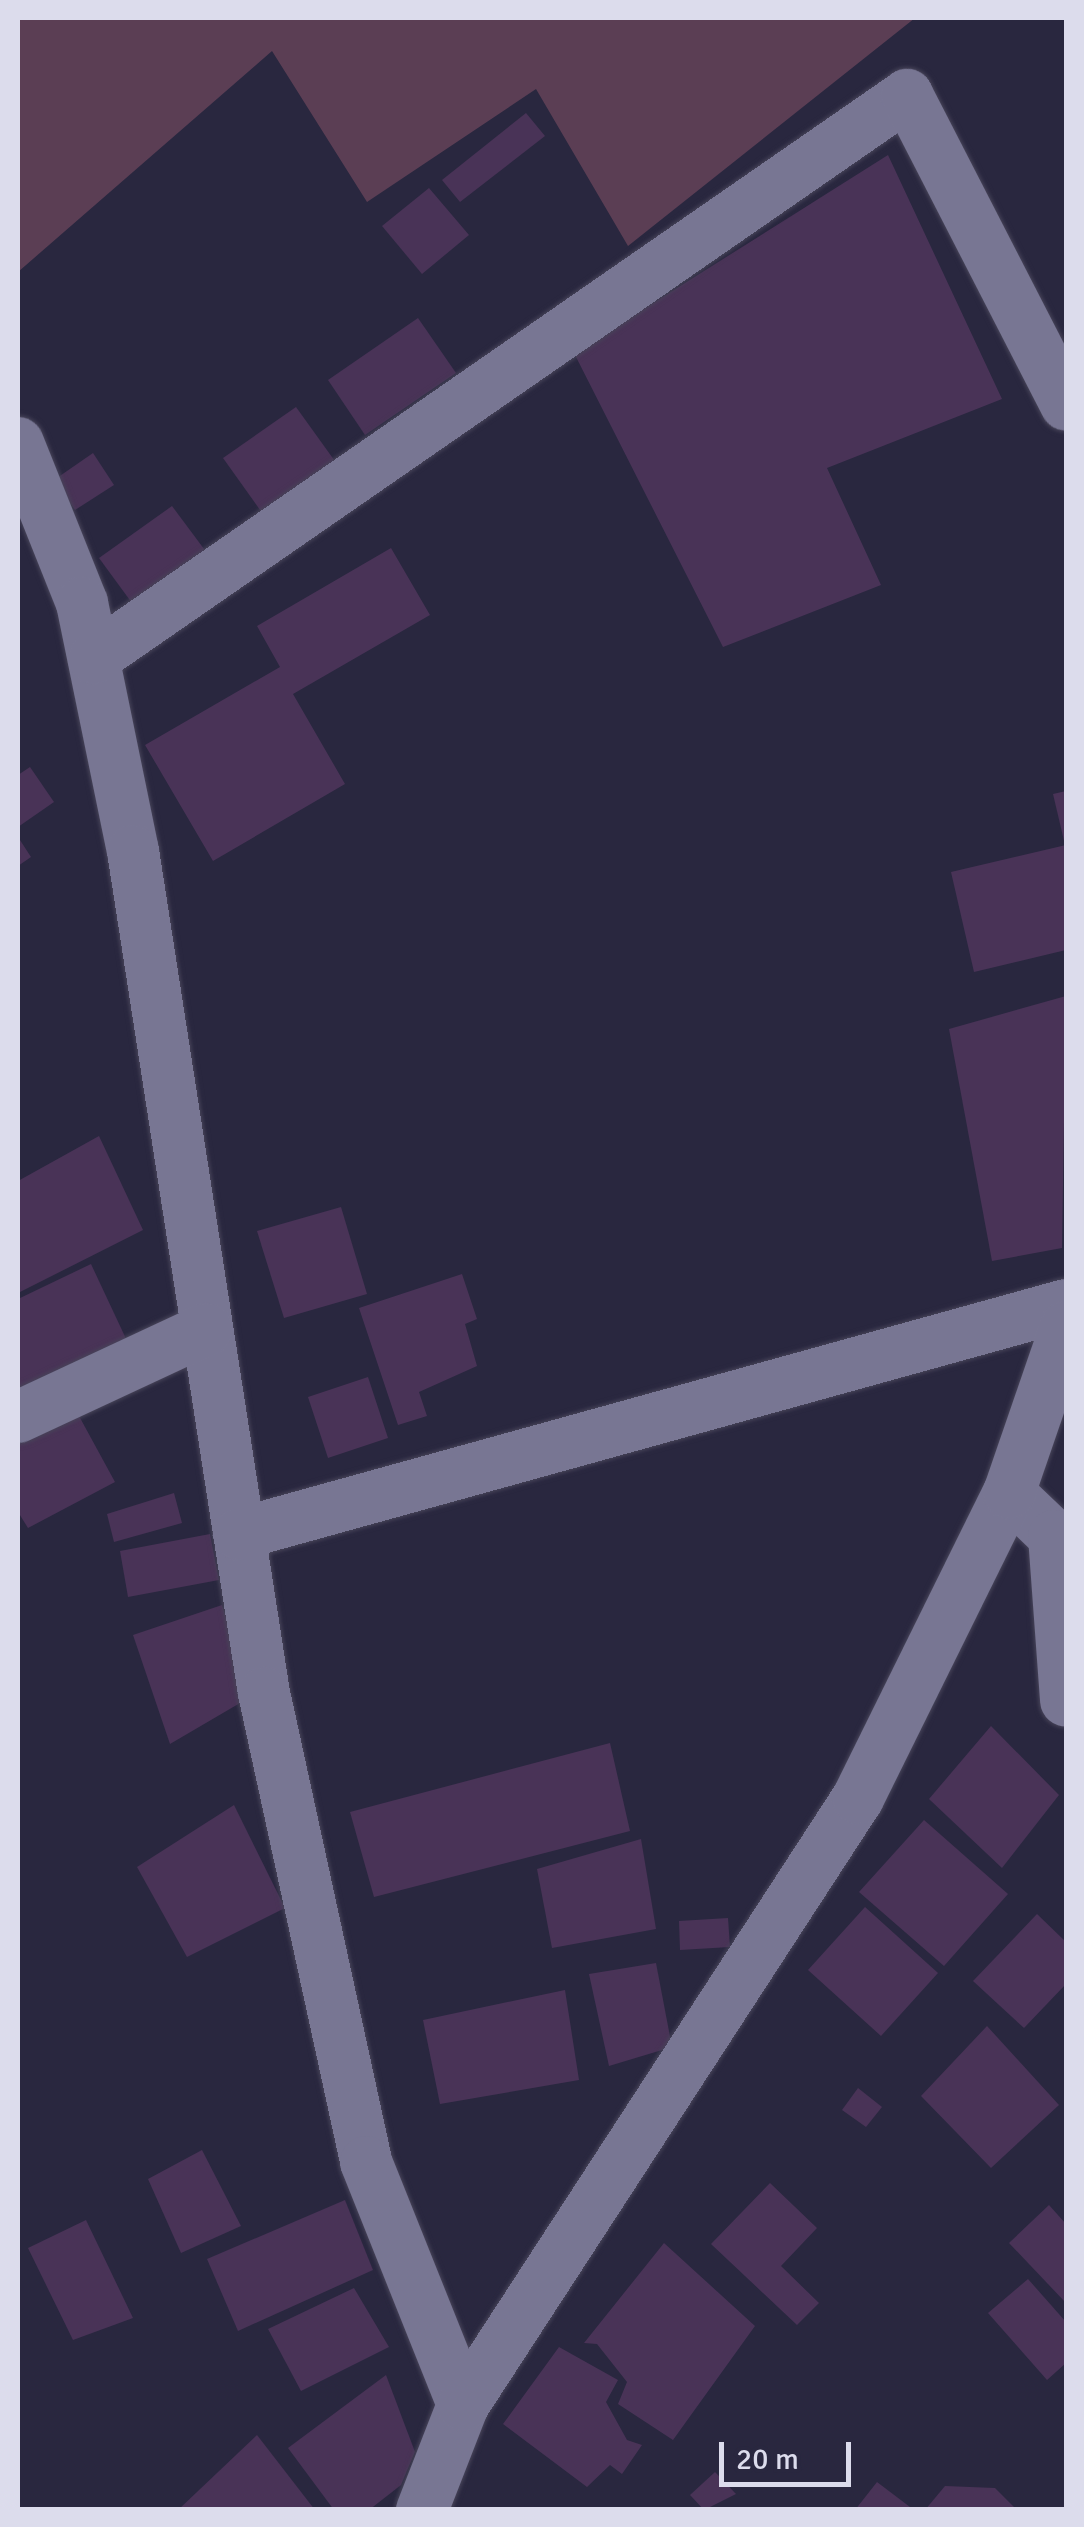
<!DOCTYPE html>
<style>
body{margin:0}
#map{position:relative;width:1084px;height:2527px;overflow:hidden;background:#29273f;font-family:Signika,sans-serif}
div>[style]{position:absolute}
.green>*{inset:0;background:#5b3e54}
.building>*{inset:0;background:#493357}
.roads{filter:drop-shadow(0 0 2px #474459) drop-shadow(0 0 2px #474459)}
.minor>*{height:52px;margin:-26px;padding:0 26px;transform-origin:26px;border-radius:26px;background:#787693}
span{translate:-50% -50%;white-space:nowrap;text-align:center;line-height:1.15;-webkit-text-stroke:8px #29273f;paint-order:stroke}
.frame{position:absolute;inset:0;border:20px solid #dcdcec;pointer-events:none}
.scale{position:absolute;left:719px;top:2442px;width:132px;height:45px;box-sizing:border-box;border:5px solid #dcdcec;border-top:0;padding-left:12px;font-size:30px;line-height:35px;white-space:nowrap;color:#dcdcec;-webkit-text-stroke:8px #29273f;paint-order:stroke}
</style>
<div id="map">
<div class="green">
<div style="clip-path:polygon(18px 18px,915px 18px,628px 246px,536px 89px,367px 202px,272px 51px,18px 272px)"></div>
</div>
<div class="building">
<div style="clip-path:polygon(526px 113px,545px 136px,460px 202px,442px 180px)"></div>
<div style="clip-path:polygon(888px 155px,1002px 399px,827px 468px,881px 585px,723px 647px,574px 353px)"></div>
<div style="clip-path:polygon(429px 188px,469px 235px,422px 274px,382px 226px)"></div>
<div style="clip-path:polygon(418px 318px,456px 373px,365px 435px,328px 380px)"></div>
<div style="clip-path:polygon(296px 407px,337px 464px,265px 517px,223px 458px)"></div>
<div style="clip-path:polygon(93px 453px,114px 485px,75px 510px,54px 480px)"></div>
<div style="clip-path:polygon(172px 506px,213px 561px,140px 614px,99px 558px)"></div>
<div style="clip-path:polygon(391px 548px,430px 615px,293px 694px,345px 784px,213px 861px,145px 745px,280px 667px,257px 626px)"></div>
<div style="clip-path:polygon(30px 767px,54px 802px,18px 827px,18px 775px)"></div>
<div style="clip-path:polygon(1066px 791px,1066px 845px,1065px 845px,1053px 794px)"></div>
<div style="clip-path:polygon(18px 837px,31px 857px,18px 866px)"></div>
<div style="clip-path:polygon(1066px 845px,1066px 950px,974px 972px,951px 872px)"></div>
<div style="clip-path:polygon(1066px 996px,1062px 1248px,992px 1261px,949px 1029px)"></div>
<div style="clip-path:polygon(99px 1136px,143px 1230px,18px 1293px,18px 1181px)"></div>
<div style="clip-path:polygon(341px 1207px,367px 1294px,284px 1318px,257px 1231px)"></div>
<div style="clip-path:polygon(91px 1264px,128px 1343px,18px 1393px,18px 1299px)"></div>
<div style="clip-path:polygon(462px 1274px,477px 1319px,465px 1324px,477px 1366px,419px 1392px,427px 1416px,398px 1425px,359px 1308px)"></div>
<div style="clip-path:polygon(368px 1377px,388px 1438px,328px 1458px,308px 1397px)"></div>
<div style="clip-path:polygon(73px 1405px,115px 1482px,28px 1528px,18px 1512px,18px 1434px)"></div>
<div style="clip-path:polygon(174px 1493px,182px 1523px,114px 1542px,107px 1514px)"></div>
<div style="clip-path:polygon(210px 1534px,219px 1580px,128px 1597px,120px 1551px)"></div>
<div style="clip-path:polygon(222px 1605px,252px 1696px,170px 1744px,133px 1635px)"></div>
<div style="clip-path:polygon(991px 1726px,1059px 1795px,1002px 1868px,929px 1799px)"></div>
<div style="clip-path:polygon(610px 1743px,630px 1831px,374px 1897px,350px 1812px)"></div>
<div style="clip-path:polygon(234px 1805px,285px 1908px,187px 1957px,137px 1867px)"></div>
<div style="clip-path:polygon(924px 1820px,1008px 1894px,944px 1966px,859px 1892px)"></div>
<div style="clip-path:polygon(641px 1839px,656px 1929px,552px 1948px,537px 1869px)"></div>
<div style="clip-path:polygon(865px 1907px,938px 1973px,881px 2036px,808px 1970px)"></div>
<div style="clip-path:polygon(1037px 1914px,1066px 1942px,1066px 1984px,1024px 2028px,973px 1981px)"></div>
<div style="clip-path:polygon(728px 1918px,730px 1947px,680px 1950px,679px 1921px)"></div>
<div style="clip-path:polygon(656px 1963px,672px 2047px,609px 2066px,589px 1974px)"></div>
<div style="clip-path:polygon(565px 1990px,579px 2080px,440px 2104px,423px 2020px)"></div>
<div style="clip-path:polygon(987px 2026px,1059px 2105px,991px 2168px,921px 2096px)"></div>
<div style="clip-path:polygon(858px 2088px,882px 2107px,866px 2127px,842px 2110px)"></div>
<div style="clip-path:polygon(202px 2150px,241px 2226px,181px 2253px,148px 2179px)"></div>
<div style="clip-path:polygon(770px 2183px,817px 2228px,781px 2266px,819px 2303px,797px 2325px,711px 2244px)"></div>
<div style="clip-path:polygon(345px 2200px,373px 2270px,238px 2331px,207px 2259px)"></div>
<div style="clip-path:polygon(1049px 2205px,1066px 2224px,1066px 2303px,1009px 2243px)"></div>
<div style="clip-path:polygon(86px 2220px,133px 2318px,73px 2340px,28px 2248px)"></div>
<div style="clip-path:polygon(664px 2243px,755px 2326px,673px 2440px,618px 2404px,627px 2382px,597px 2344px,584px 2343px)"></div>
<div style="clip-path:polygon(1028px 2279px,1066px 2322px,1066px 2363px,1047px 2380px,988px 2313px)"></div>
<div style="clip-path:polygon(354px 2288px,389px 2347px,301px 2391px,268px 2329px)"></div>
<div style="clip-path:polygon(559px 2347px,618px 2380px,606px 2402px,627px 2440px,642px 2445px,622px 2474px,610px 2465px,587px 2487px,503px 2424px)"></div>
<div style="clip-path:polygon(386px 2375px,415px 2452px,401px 2485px,369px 2510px,334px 2510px,288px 2448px)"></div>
<div style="clip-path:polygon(257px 2435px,315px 2510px,178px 2510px)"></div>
<div style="clip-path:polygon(715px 2472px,736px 2494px,704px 2510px,690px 2495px)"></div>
<div style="clip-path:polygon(877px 2482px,914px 2510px,855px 2510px)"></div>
<div style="clip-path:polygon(945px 2486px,995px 2488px,1017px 2510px,925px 2510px)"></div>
</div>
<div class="roads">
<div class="minor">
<div style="left:18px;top:443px;width:172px;rotate:68.2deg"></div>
<div style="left:82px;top:603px;width:253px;rotate:78.4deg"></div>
<div style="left:133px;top:851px;width:852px;rotate:81.16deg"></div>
<div style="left:264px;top:1693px;width:480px;rotate:77.7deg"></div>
<div style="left:366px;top:2162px;width:262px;rotate:68.2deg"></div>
<div style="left:463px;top:2405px;width:113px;rotate:111.3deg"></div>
<div style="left:94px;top:658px;width:989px;rotate:-34.7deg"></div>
<div style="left:907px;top:95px;width:348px;rotate:62.8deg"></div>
<div style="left:18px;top:1417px;width:208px;rotate:-25deg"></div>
<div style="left:1009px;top:1493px;width:62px;rotate:43.7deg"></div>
<div style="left:1054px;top:1536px;width:165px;rotate:85.8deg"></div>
<div style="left:239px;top:1534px;width:858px;rotate:-15.48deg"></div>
<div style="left:463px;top:2405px;width:724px;rotate:-56.95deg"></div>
<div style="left:858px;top:1798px;width:340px;rotate:-63.7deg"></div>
<div style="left:1009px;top:1493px;width:176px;rotate:-71deg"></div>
</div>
</div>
<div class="frame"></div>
<div class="scale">20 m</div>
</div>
